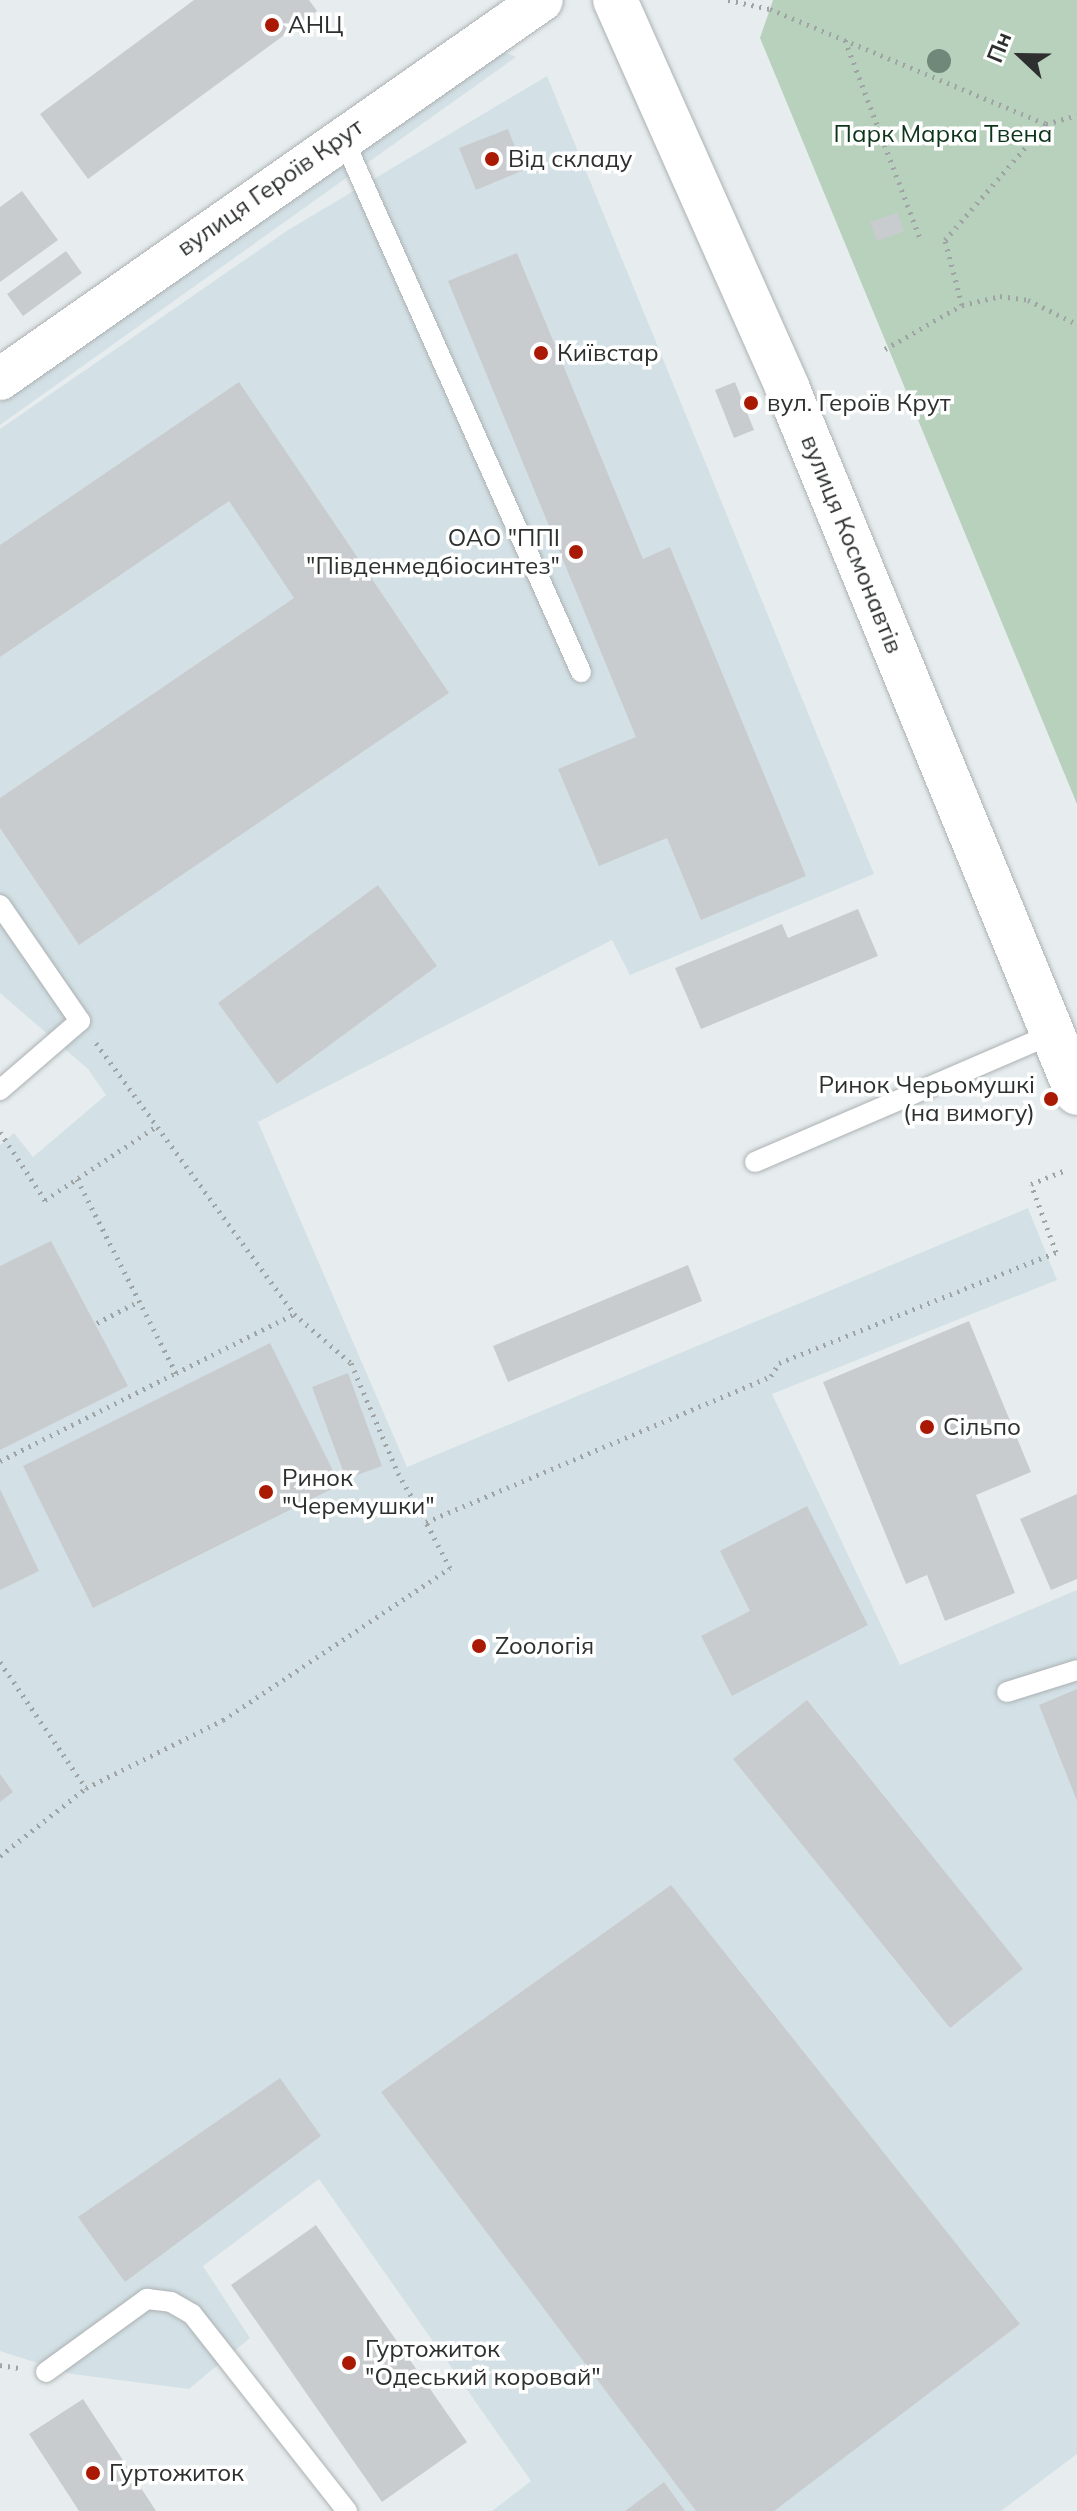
<!DOCTYPE html>
<meta charset="utf-8">
<style>
body{margin:0}
#map{position:relative;width:1077px;height:2511px;overflow:hidden;background:#e7edee;font-family:Mulish,sans-serif}
div>[style]{position:absolute}
.built>*{inset:0;background:#d3e1e6}
.green>*{inset:0;background:#b7d1bc}
.building>*{inset:0;background:#c9cccf}
.path>*{height:5px;margin-top:-2.5px;transform-origin:0;background:repeating-linear-gradient(90deg,#9fa3a4 0 2px,transparent 0 8px)}
.roads{filter:drop-shadow(0 0 2px #acb1b3) drop-shadow(0 0 2px #acb1b3)}
.lane>*{height:20px;margin:-10px;padding:0 10px;transform-origin:10px;border-radius:10px;background:#fff}
.street>*{height:42px;margin:-21px;padding:0 21px;transform-origin:21px;border-radius:21px;background:#fff}
.secondary>*{height:44px;margin:-22px;padding:0 22px;transform-origin:22px;border-radius:22px;background:#fff}
.trees>*{width:24px;height:24px;margin:-12px;border-radius:50%;background:#6f8879}
.dots>*{width:22px;height:22px;translate:-50% -50%;box-sizing:border-box;border:4px solid #fff;border-radius:50%}
span{translate:-50% -50%;white-space:nowrap;text-align:center;line-height:1.15;-webkit-text-stroke:7px #fff;paint-order:stroke}
.poi-label{font-size:24px;color:#2e3030}
.left{translate:0 -50%;text-align:left}
.right{translate:-100% -50%;text-align:right}
.park-label{font-size:24px;color:#0d351a}
.street-label{font-size:24px;color:#2e3030}
.north{position:absolute;left:981px;top:16px;width:80px;height:80px;-webkit-text-stroke:6px #fff;paint-order:stroke;rotate:292deg;font-size:22px;font-weight:700;line-height:32px;text-align:center;color:#2e3030}
.north::after{content:'';display:block;margin:auto;width:28px;height:36px;background:#2e3030;clip-path:polygon(50% 0,100% 100%,50% 72%,0 100%)}
</style>
<div id="map">
<div class="built">
<div style="clip-path:polygon(499px 50px,516px 57px,0 425px,0 403px)"></div>
<div style="clip-path:polygon(547px 76px,874px 874px,630px 975px,612px 940px,258px 1122px,407px 1467px,1028px 1208px,1057px 1280px,772px 1394px,900px 1665px,1077px 1590px,1077px 2454px,1001px 2511px,492px 2511px,531px 2481px,319px 2179px,203px 2266px,250px 2338px,189px 2389px,72px 2374px,0 2351px,0 1145px,14px 1133px,33px 1157px,106px 1095px,88px 1069px,0 993px,0 429px,288px 230px)"></div>
</div>
<div class="green">
<div style="clip-path:polygon(773px 0,1077px 0,1077px 804px,760px 38px)"></div>
</div>
<div class="building">
<div style="clip-path:polygon(194px 0,309px 0,317px 11px,88px 179px,40px 114px)"></div>
<div style="clip-path:polygon(508px 129px,524px 170px,476px 190px,459px 148px)"></div>
<div style="clip-path:polygon(22px 191px,58px 240px,0 282px,0 207px)"></div>
<div style="clip-path:polygon(897px 213px,904px 231px,877px 241px,870px 222px)"></div>
<div style="clip-path:polygon(66px 251px,82px 273px,23px 316px,7px 294px)"></div>
<div style="clip-path:polygon(517px 253px,643px 559px,670px 547px,806px 876px,701px 920px,667px 838px,599px 866px,558px 769px,636px 737px,448px 281px)"></div>
<div style="clip-path:polygon(239px 382px,449px 693px,79px 945px,0 828px,0 798px,294px 598px,229px 501px,0 657px,0 545px)"></div>
<div style="clip-path:polygon(735px 382px,754px 430px,734px 438px,715px 390px)"></div>
<div style="clip-path:polygon(378px 885px,437px 966px,277px 1084px,218px 1003px)"></div>
<div style="clip-path:polygon(858px 909px,878px 956px,701px 1029px,675px 968px,782px 924px,788px 938px)"></div>
<div style="clip-path:polygon(51px 1241px,128px 1386px,0 1450px,0 1266px)"></div>
<div style="clip-path:polygon(688px 1265px,702px 1301px,508px 1382px,493px 1346px)"></div>
<div style="clip-path:polygon(969px 1321px,1031px 1472px,976px 1495px,1015px 1593px,945px 1621px,927px 1575px,906px 1584px,823px 1382px)"></div>
<div style="clip-path:polygon(270px 1343px,340px 1485px,93px 1608px,23px 1466px)"></div>
<div style="clip-path:polygon(348px 1373px,382px 1466px,346px 1479px,312px 1387px)"></div>
<div style="clip-path:polygon(0 1489px,39px 1571px,0 1590px)"></div>
<div style="clip-path:polygon(1077px 1494px,1077px 1579px,1051px 1590px,1020px 1519px)"></div>
<div style="clip-path:polygon(807px 1506px,868px 1625px,732px 1696px,701px 1636px,750px 1611px,720px 1551px)"></div>
<div style="clip-path:polygon(1077px 1689px,1077px 1801px,1039px 1705px)"></div>
<div style="clip-path:polygon(807px 1700px,1023px 1969px,950px 2028px,733px 1759px)"></div>
<div style="clip-path:polygon(0 1774px,13px 1792px,0 1802px)"></div>
<div style="clip-path:polygon(671px 1885px,1020px 2324px,774px 2511px,696px 2511px,381px 2092px)"></div>
<div style="clip-path:polygon(280px 2078px,321px 2136px,125px 2282px,78px 2217px)"></div>
<div style="clip-path:polygon(316px 2225px,467px 2442px,382px 2502px,231px 2285px)"></div>
<div style="clip-path:polygon(83px 2399px,156px 2511px,79px 2511px,29px 2434px)"></div>
<div style="clip-path:polygon(664px 2482px,685px 2511px,625px 2511px)"></div>
</div>
<div class="path">
<div style="left:728px;top:0;width:43px;rotate:12.1deg"></div>
<div style="left:770px;top:9px;width:299px;rotate:22.6deg"></div>
<div style="left:1046px;top:124px;width:32px;rotate:-16deg"></div>
<div style="left:845px;top:40px;width:210px;rotate:69.3deg"></div>
<div style="left:962px;top:305px;width:67px;rotate:-104.7deg"></div>
<div style="left:945px;top:240px;width:154px;rotate:-49deg"></div>
<div style="left:885px;top:349px;width:89px;rotate:-29.7deg"></div>
<div style="left:962px;top:305px;width:39px;rotate:-13deg"></div>
<div style="left:1000px;top:296px;width:28px;rotate:8deg"></div>
<div style="left:1028px;top:300px;width:55px;rotate:26.1deg"></div>
<div style="left:96px;top:1043px;width:336px;rotate:53.8deg"></div>
<div style="left:294px;top:1314px;width:75px;rotate:40.7deg"></div>
<div style="left:351px;top:1363px;width:120px;rotate:66.9deg"></div>
<div style="left:398px;top:1473px;width:56px;rotate:60.3deg"></div>
<div style="left:0;top:1132px;width:82px;rotate:56.5deg"></div>
<div style="left:45px;top:1200px;width:134px;rotate:-33.5deg"></div>
<div style="left:77px;top:1179px;width:218px;rotate:63deg"></div>
<div style="left:176px;top:1373px;width:132px;rotate:-26.6deg"></div>
<div style="left:97px;top:1323px;width:47px;rotate:-27.6deg"></div>
<div style="left:0;top:1461px;width:197px;rotate:-26.6deg"></div>
<div style="left:0;top:1662px;width:153px;rotate:55.7deg"></div>
<div style="left:0;top:1856px;width:110px;rotate:-38.3deg"></div>
<div style="left:86px;top:1788px;width:153px;rotate:-26.4deg"></div>
<div style="left:223px;top:1720px;width:273px;rotate:-33.8deg"></div>
<div style="left:450px;top:1568px;width:52px;rotate:-117.6deg"></div>
<div style="left:426px;top:1522px;width:375px;rotate:-22.9deg"></div>
<div style="left:771px;top:1376px;width:15px;rotate:-58deg"></div>
<div style="left:779px;top:1363px;width:298px;rotate:-21.8deg"></div>
<div style="left:1056px;top:1252px;width:72px;rotate:-110.2deg"></div>
<div style="left:1031px;top:1184px;width:35px;rotate:-22deg"></div>
<div style="left:0;top:2365px;width:19px;rotate:9deg"></div>
</div>
<div class="roads">
<div class="lane">
<div style="left:342px;top:136px;width:587px;rotate:65.97deg"></div>
<div style="left:0;top:905px;width:141px;rotate:55.4deg"></div>
<div style="left:80px;top:1021px;width:106px;rotate:139.2deg"></div>
<div style="left:755px;top:1162px;width:323px;rotate:-23.3deg"></div>
<div style="left:1007px;top:1692px;width:73px;rotate:-17.4deg"></div>
<div style="left:46px;top:2372px;width:125px;rotate:-35.9deg"></div>
<div style="left:147px;top:2299px;width:24px;rotate:7deg"></div>
<div style="left:171px;top:2302px;width:24px;rotate:30deg"></div>
<div style="left:192px;top:2314px;width:251px;rotate:51.8deg"></div>
</div>
<div class="street">
<div style="left:0;top:379px;width:661px;rotate:-34.96deg"></div>
</div>
<div class="secondary">
<div style="left:615px;top:0;width:424px;rotate:66deg"></div>
<div style="left:787px;top:387px;width:763px;rotate:67.67deg"></div>
</div>
</div>
<div class="trees">
<div style="left:939px;top:61px"></div>
</div>
<div class="dots">
<div style="left:272px;top:25px;background:#a91903"></div>
<div style="left:492px;top:159px;background:#a91903"></div>
<div style="left:541px;top:353px;background:#a91903"></div>
<div style="left:751px;top:403px;background:#a91903"></div>
<div style="left:576px;top:552px;background:#a91903"></div>
<div style="left:1051px;top:1099px;background:#a91903"></div>
<div style="left:927px;top:1427px;background:#a91903"></div>
<div style="left:266px;top:1492px;background:#a91903"></div>
<div style="left:479px;top:1646px;background:#a91903"></div>
<div style="left:349px;top:2363px;background:#a91903"></div>
<div style="left:93px;top:2473px;background:#a91903"></div>
</div>
<div class="poi-label">
<span class="left" style="left:288px;top:25px">АНЦ</span>
<span class="left" style="left:508px;top:159px">Від складу</span>
<span class="left" style="left:557px;top:353px">Київстар</span>
<span class="left" style="left:767px;top:403px">вул. Героїв Крут</span>
<span class="right" style="left:560px;top:552px">ОАО "ППІ<br>"Південмедбіосинтез"</span>
<span class="right" style="left:1035px;top:1099px">Ринок Черьомушкі<br>(на вимогу)</span>
<span class="left" style="left:943px;top:1427px">Сільпо</span>
<span class="left" style="left:282px;top:1492px">Ринок<br>"Черемушки"</span>
<span class="left" style="left:495px;top:1646px">Zooлогія</span>
<span class="left" style="left:365px;top:2363px">Гуртожиток<br>"Одеський коровай"</span>
<span class="left" style="left:109px;top:2473px">Гуртожиток</span>
</div>
<div class="park-label">
<span style="left:943px;top:134px">Парк Марка Твена</span>
</div>
<div class="street-label">
<span style="left:270px;top:187px;rotate:-35deg">вулиця Героїв Крут</span>
<span style="left:852px;top:544px;rotate:68deg">вулиця Космонавтів</span>
</div>
<div class="north">Пн</div>
</div>
